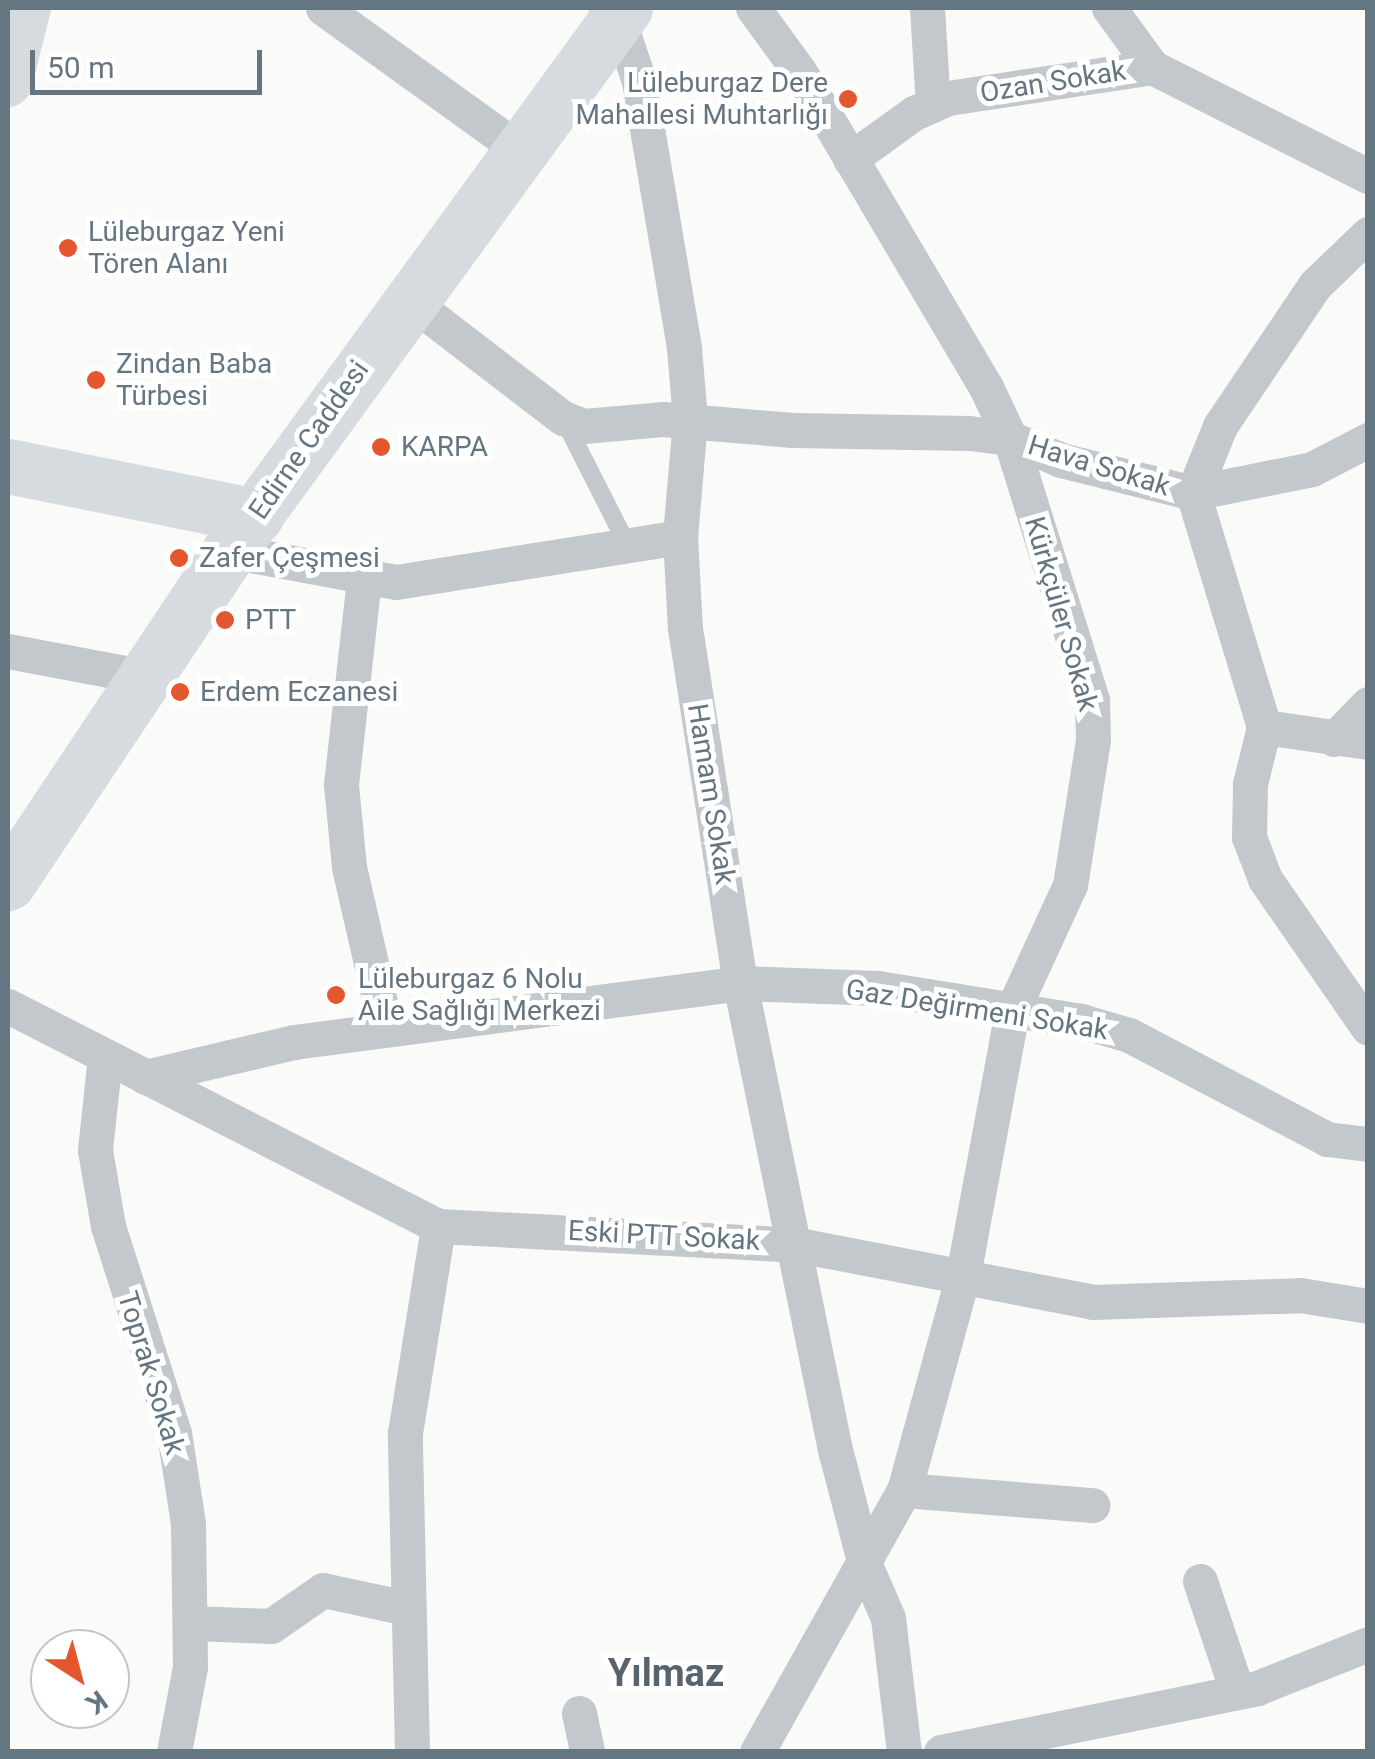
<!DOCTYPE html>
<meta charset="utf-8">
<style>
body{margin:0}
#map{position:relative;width:1375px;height:1759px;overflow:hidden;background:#fafaf8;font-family:Roboto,sans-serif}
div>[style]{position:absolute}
.lane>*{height:18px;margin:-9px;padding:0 9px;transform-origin:9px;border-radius:9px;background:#c3c8cc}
.street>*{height:35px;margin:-17.5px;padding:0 17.5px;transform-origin:17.5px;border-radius:17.5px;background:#c3c8cc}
.secondary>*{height:48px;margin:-24px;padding:0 24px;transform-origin:24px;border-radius:24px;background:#d6dbdf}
.primary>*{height:55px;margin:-27.5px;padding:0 27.5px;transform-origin:27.5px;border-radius:27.5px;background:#d6dbdf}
.dots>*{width:28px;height:28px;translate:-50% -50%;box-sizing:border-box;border:5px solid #fff;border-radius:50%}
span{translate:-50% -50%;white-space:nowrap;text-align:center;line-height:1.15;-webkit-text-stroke:10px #fff;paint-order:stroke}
.street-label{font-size:28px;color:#657683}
.poi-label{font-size:28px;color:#657683}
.right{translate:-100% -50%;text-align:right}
.left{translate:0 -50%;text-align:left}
.district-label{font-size:38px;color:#57646e;font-weight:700}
.frame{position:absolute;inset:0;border:10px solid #657683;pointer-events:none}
.north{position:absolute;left:30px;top:1629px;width:100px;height:100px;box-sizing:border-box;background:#fff;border:2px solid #c1c8cd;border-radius:50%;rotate:144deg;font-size:28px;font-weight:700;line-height:40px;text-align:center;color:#657683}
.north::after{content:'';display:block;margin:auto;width:35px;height:45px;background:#e4572e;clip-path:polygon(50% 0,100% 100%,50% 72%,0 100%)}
.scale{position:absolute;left:30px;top:50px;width:232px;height:45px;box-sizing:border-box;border:5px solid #657683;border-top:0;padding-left:12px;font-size:30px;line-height:35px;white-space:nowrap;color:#657683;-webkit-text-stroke:8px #fff;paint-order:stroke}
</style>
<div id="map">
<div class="lane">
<div style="left:565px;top:422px;width:139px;rotate:63.1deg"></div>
</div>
<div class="street">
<div style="left:323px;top:8px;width:243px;rotate:35.8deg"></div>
<div style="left:753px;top:8px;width:78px;rotate:53.9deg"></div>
<div style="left:799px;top:71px;width:367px;rotate:59.4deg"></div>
<div style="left:986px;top:387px;width:56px;rotate:64.8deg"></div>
<div style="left:1010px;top:438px;width:275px;rotate:72.6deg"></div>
<div style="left:1092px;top:700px;width:40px;rotate:88.6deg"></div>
<div style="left:1093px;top:740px;width:147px;rotate:99deg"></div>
<div style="left:1070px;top:885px;width:139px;rotate:114.7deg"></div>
<div style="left:1012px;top:1011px;width:269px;rotate:100.5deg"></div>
<div style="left:963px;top:1275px;width:223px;rotate:105.3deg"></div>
<div style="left:904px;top:1490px;width:300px;rotate:119.3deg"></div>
<div style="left:927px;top:8px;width:97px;rotate:86.5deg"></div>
<div style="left:1109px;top:8px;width:73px;rotate:53.9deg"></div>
<div style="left:606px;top:11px;width:14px;rotate:30deg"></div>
<div style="left:618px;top:18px;width:66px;rotate:71.6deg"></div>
<div style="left:639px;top:81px;width:271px;rotate:80.4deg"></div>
<div style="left:684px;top:348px;width:72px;rotate:85.2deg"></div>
<div style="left:690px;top:420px;width:117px;rotate:94.9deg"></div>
<div style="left:680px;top:537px;width:91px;rotate:86.9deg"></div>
<div style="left:685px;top:628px;width:359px;rotate:81.2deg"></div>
<div style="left:740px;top:983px;width:480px;rotate:78.5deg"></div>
<div style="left:836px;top:1453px;width:116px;rotate:75.5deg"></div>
<div style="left:865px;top:1565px;width:58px;rotate:66.5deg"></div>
<div style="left:888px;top:1618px;width:135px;rotate:83.2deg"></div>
<div style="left:850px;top:159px;width:79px;rotate:-35.7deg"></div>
<div style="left:914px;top:113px;width:37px;rotate:-24deg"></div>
<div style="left:948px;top:98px;width:206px;rotate:-8.6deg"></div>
<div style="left:1152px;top:67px;width:242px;rotate:26.8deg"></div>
<div style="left:1368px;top:234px;width:74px;rotate:136.1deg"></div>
<div style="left:1315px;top:285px;width:170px;rotate:124deg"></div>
<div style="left:1220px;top:426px;width:72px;rotate:111.9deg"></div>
<div style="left:1193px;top:493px;width:245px;rotate:73.1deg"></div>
<div style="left:1264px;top:727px;width:59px;rotate:103.8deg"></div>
<div style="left:1250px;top:784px;width:53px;rotate:91.1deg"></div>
<div style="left:1249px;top:837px;width:45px;rotate:69.1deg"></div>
<div style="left:1265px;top:879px;width:181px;rotate:55.3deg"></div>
<div style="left:409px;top:300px;width:194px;rotate:37.5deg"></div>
<div style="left:563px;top:418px;width:22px;rotate:21deg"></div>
<div style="left:584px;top:426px;width:78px;rotate:-5.1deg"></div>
<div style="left:662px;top:419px;width:131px;rotate:4.8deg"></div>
<div style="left:793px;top:430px;width:176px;rotate:1deg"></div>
<div style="left:969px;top:433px;width:41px;rotate:7deg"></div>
<div style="left:1010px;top:438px;width:56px;rotate:23.3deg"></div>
<div style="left:1061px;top:460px;width:136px;rotate:14deg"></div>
<div style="left:1193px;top:493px;width:121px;rotate:-11.4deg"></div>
<div style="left:1312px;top:469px;width:63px;rotate:-27.4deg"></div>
<div style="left:229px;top:551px;width:170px;rotate:10.5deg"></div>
<div style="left:396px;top:582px;width:288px;rotate:-9deg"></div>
<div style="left:364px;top:579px;width:207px;rotate:96.4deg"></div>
<div style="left:341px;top:785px;width:82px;rotate:84.4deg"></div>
<div style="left:349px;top:867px;width:165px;rotate:77.1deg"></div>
<div style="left:8px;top:651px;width:139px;rotate:10.7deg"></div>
<div style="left:1264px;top:727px;width:105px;rotate:8.2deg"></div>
<div style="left:1334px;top:739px;width:49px;rotate:-45.8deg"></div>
<div style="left:8px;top:1006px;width:483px;rotate:27.1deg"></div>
<div style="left:438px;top:1226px;width:361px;rotate:3deg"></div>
<div style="left:798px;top:1245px;width:300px;rotate:10.9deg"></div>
<div style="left:1093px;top:1302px;width:207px;rotate:-1.9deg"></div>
<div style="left:1300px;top:1295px;width:69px;rotate:9.2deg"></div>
<div style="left:105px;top:1056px;width:95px;rotate:96.1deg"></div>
<div style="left:95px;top:1150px;width:77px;rotate:80.3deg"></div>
<div style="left:108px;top:1226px;width:217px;rotate:72.3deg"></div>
<div style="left:174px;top:1433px;width:91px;rotate:81.2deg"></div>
<div style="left:188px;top:1523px;width:144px;rotate:89.2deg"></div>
<div style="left:190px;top:1667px;width:86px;rotate:100.7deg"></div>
<div style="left:145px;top:1077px;width:153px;rotate:-13.2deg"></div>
<div style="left:294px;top:1042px;width:450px;rotate:-7.5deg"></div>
<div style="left:740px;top:983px;width:138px;rotate:2.1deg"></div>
<div style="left:878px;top:988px;width:206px;rotate:9.2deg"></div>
<div style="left:1081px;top:1021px;width:50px;rotate:16.3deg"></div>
<div style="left:1129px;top:1035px;width:224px;rotate:27.7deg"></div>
<div style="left:1327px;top:1139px;width:41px;rotate:7deg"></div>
<div style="left:904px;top:1490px;width:189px;rotate:4.6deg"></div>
<div style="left:1200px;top:1581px;width:116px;rotate:71.4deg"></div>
<div style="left:193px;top:1623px;width:78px;rotate:2.2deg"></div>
<div style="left:271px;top:1626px;width:63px;rotate:-34.7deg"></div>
<div style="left:323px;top:1590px;width:86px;rotate:12.1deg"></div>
<div style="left:579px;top:1713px;width:40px;rotate:78deg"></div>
<div style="left:412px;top:1752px;width:319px;rotate:-91.3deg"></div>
<div style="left:405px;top:1433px;width:210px;rotate:-80.9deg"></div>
<div style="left:941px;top:1752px;width:322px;rotate:-11.4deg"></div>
<div style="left:1257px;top:1688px;width:119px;rotate:-21.6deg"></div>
</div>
<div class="secondary">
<div style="left:8px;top:83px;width:77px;rotate:-75.8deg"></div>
</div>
<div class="primary">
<div style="left:8px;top:466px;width:253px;rotate:11.4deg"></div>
<div style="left:8px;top:883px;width:399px;rotate:-56.3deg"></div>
<div style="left:229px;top:551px;width:672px;rotate:-53.9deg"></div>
</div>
<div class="dots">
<div style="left:848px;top:99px;background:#e4572e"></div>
<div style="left:68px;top:248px;background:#e4572e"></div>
<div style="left:96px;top:380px;background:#e4572e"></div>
<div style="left:381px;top:447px;background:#e4572e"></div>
<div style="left:179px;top:558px;background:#e4572e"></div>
<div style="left:225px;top:620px;background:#e4572e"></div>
<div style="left:180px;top:692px;background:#e4572e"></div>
<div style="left:336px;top:995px;background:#e4572e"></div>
</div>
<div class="street-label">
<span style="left:1053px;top:82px;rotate:-9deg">Ozan Sokak</span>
<span style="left:309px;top:440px;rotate:-55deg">Edirne Caddesi</span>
<span style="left:1099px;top:466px;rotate:17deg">Hava Sokak</span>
<span style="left:1061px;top:614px;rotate:74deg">Kürkçüler Sokak</span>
<span style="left:711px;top:794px;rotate:81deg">Hamam Sokak</span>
<span style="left:977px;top:1010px;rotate:9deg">Gaz Değirmeni Sokak</span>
<span style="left:664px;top:1236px;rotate:3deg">Eski PTT Sokak</span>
<span style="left:151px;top:1373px;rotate:73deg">Toprak Sokak</span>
</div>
<div class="poi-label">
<span class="right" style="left:828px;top:99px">Lüleburgaz Dere<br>Mahallesi Muhtarlığı</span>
<span class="left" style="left:88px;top:248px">Lüleburgaz Yeni<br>Tören Alanı</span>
<span class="left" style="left:116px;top:380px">Zindan Baba<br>Türbesi</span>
<span class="left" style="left:401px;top:447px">KARPA</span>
<span class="left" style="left:199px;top:558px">Zafer Çeşmesi</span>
<span class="left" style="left:245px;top:620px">PTT</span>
<span class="left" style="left:200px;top:692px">Erdem Eczanesi</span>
<span class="left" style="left:358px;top:995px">Lüleburgaz 6 Nolu<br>Aile Sağlığı Merkezi</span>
</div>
<div class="district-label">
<span style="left:666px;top:1674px">Yılmaz</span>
</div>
<div class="frame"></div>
<div class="north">K</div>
<div class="scale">50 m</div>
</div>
